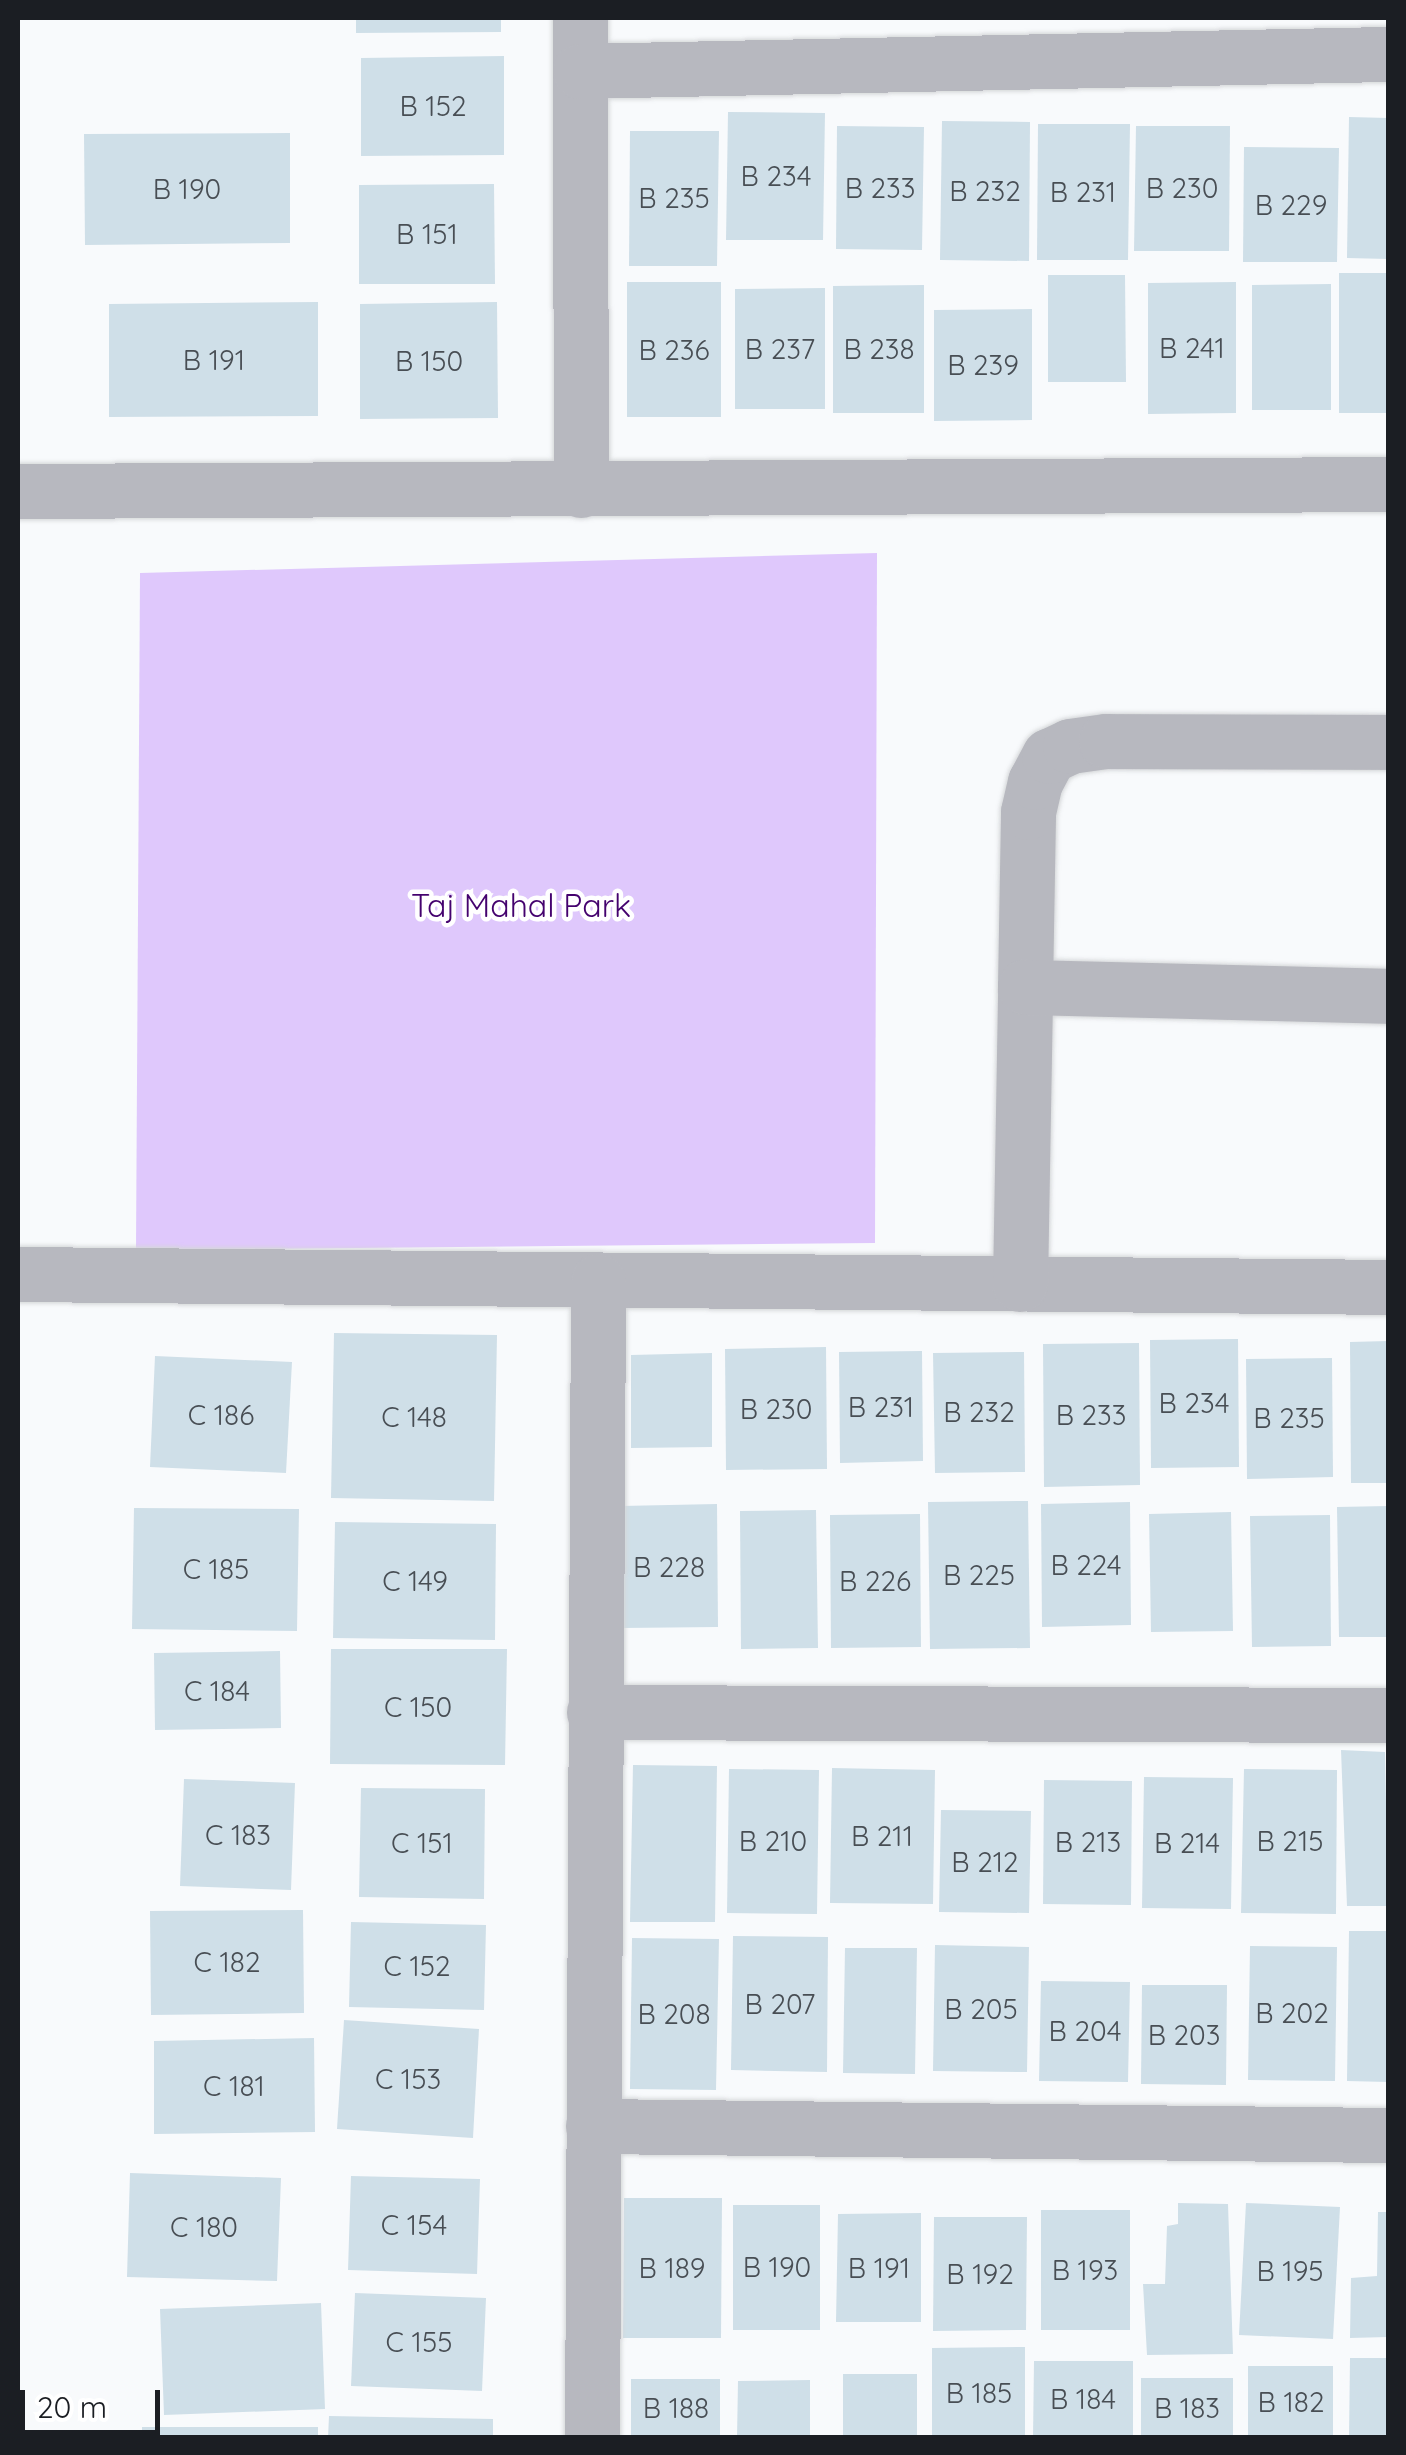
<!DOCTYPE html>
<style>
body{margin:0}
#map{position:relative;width:1406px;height:2455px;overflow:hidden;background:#f8fafc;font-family:Quicksand,sans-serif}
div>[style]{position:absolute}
.green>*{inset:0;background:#dfc8fc}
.building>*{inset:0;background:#cfdfe8}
.roads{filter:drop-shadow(0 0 2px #d5d7d9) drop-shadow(0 0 2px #d5d7d9)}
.minor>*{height:55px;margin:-27.5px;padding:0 27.5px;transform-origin:27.5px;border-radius:27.5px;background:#b7b8bf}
span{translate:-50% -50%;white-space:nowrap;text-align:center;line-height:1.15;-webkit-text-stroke:9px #fff;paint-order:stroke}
.number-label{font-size:28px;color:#484e54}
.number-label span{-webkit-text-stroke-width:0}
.park-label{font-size:32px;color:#44026e}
.frame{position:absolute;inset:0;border:20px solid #1b1e23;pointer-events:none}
.scale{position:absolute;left:20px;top:2390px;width:140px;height:45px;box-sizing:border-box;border:5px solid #1b1e23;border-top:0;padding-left:12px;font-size:30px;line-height:35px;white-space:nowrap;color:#1b1e23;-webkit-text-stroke:8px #fff;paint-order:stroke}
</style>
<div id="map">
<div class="green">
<div style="clip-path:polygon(877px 553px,875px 1243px,136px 1250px,140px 573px)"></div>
</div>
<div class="building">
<div style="clip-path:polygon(356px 18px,501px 18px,501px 32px,356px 33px)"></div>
<div style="clip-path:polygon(504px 56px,504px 155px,361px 156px,361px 58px)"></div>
<div style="clip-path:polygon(728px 112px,825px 113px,823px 240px,726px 240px)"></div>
<div style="clip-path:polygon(1349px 117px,1388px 118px,1388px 259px,1347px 258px)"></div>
<div style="clip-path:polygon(942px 121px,1030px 122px,1029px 261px,940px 260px)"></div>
<div style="clip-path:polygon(1038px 124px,1130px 124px,1128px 260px,1037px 260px)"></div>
<div style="clip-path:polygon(837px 126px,924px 127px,922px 250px,836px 249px)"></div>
<div style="clip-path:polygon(1136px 126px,1230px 126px,1229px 251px,1134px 251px)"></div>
<div style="clip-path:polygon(630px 131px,719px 131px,717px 266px,629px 266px)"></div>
<div style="clip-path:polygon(290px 133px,290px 243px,85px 245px,84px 134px)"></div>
<div style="clip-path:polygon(1244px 147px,1339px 148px,1337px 262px,1243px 262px)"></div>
<div style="clip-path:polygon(494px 184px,495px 284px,359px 284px,359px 185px)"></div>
<div style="clip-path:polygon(1339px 273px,1388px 273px,1388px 413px,1339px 413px)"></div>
<div style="clip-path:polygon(1048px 275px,1125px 275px,1126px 382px,1048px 382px)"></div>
<div style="clip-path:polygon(627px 282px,721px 282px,721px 417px,627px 417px)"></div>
<div style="clip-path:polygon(1236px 282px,1236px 413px,1148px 414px,1148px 283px)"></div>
<div style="clip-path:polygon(1331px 284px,1331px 410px,1252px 410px,1252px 285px)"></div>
<div style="clip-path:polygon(924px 285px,924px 413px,833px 413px,833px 286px)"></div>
<div style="clip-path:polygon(825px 288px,825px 409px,735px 409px,735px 289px)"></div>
<div style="clip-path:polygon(318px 302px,318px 416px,109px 417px,109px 304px)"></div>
<div style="clip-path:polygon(497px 302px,498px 418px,360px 419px,360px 304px)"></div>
<div style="clip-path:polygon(1032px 309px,1032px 420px,934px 421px,934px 310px)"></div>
<div style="clip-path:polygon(334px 1333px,497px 1335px,494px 1501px,331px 1498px)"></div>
<div style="clip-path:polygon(1238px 1339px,1239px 1467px,1151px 1468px,1150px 1340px)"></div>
<div style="clip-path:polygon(1388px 1341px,1388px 1483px,1351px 1483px,1350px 1342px)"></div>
<div style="clip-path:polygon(1139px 1343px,1140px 1485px,1044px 1487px,1043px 1344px)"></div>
<div style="clip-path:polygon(826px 1347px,827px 1469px,726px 1470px,725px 1349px)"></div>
<div style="clip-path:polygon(922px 1351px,923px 1461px,840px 1463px,839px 1352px)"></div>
<div style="clip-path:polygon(1024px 1352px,1025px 1472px,935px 1473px,933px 1353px)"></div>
<div style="clip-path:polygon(712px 1353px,712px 1447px,631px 1448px,631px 1355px)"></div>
<div style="clip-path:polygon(155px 1356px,292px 1362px,286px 1473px,150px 1467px)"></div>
<div style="clip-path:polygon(1332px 1358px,1333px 1477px,1247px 1479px,1246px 1359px)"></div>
<div style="clip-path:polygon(1028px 1501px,1030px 1648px,930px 1649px,928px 1502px)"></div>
<div style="clip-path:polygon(1130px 1502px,1131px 1625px,1042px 1627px,1041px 1504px)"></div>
<div style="clip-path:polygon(717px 1504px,718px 1627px,622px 1628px,621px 1506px)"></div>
<div style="clip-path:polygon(1388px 1506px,1388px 1637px,1339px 1637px,1337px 1507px)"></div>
<div style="clip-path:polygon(134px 1508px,299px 1509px,297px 1631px,132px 1629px)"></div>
<div style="clip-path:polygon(816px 1510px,818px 1648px,741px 1649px,740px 1511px)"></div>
<div style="clip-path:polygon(1231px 1512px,1233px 1631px,1151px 1632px,1149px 1514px)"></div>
<div style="clip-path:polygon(920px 1514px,921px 1647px,831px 1648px,830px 1515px)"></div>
<div style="clip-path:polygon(1330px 1515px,1331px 1646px,1252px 1647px,1250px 1516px)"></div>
<div style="clip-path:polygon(335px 1522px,496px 1524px,495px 1640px,333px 1638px)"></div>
<div style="clip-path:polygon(331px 1649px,507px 1649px,505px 1765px,330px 1764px)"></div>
<div style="clip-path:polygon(280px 1651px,281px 1728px,155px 1730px,154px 1653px)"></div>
<div style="clip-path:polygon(1341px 1750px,1385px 1752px,1388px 1906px,1347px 1906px)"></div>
<div style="clip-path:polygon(633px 1765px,717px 1766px,715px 1922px,630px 1922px)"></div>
<div style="clip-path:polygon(832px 1768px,935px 1770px,933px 1904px,830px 1903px)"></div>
<div style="clip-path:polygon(729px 1769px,819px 1770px,817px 1914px,727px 1913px)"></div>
<div style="clip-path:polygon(1244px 1769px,1337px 1770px,1336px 1914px,1241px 1913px)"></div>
<div style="clip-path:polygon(1144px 1777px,1233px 1778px,1231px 1909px,1142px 1908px)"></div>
<div style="clip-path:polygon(184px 1779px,295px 1783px,291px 1890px,180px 1886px)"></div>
<div style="clip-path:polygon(1044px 1780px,1132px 1781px,1131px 1905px,1043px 1904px)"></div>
<div style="clip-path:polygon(361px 1788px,485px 1789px,484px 1899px,359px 1897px)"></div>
<div style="clip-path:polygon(941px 1810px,1031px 1811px,1029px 1913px,939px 1912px)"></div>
<div style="clip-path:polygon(303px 1910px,304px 2013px,151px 2015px,150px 1911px)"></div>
<div style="clip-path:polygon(351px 1922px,486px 1925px,484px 2010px,349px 2007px)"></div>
<div style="clip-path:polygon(1349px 1931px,1388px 1931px,1388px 2082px,1347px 2081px)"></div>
<div style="clip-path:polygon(733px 1936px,828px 1937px,827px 2072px,731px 2070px)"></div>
<div style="clip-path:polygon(632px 1938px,719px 1939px,716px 2090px,630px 2089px)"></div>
<div style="clip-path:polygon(935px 1945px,1029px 1947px,1027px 2072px,933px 2071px)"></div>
<div style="clip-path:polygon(1250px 1946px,1337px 1947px,1335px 2081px,1248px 2080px)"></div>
<div style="clip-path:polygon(845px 1948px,917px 1948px,915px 2074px,843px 2073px)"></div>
<div style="clip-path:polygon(1041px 1981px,1130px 1982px,1128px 2082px,1039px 2081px)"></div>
<div style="clip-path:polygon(1142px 1985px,1227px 1985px,1226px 2085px,1141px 2084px)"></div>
<div style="clip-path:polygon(344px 2020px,479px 2029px,473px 2138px,337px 2129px)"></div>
<div style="clip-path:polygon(314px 2038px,315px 2132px,154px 2134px,154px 2041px)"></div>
<div style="clip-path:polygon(130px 2173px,281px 2178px,277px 2281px,127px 2277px)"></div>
<div style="clip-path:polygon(351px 2176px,480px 2179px,477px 2274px,348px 2270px)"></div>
<div style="clip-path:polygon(624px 2198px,722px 2198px,721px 2338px,623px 2338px)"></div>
<div style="clip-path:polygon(1178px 2203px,1228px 2204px,1233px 2354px,1147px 2355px,1143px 2284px,1165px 2284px,1167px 2226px,1178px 2224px)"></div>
<div style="clip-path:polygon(1246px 2203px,1340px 2207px,1333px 2339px,1239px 2335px)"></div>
<div style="clip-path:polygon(733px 2205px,820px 2205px,820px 2330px,733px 2330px)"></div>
<div style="clip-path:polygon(1041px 2210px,1130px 2210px,1130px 2330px,1041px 2330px)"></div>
<div style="clip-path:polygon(1378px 2212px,1388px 2212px,1388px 2337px,1350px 2338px,1351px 2278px,1377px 2276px)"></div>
<div style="clip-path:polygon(921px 2213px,921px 2322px,836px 2322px,838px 2214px)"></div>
<div style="clip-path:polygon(934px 2217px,1027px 2217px,1026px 2330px,933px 2331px)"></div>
<div style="clip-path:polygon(355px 2293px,486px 2298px,482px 2391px,351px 2386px)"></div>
<div style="clip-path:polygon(321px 2303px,325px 2409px,164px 2415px,160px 2309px)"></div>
<div style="clip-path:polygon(1025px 2347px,1025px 2438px,932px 2438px,932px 2348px)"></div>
<div style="clip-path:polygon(1350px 2358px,1388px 2358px,1388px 2438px,1349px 2438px)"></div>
<div style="clip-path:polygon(1034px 2361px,1133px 2361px,1133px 2438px,1033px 2438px)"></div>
<div style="clip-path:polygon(1248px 2366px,1333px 2366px,1333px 2438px,1248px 2438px)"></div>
<div style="clip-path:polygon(843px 2374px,917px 2374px,917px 2438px,843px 2438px)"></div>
<div style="clip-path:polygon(1141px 2378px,1233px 2378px,1233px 2438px,1141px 2438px)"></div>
<div style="clip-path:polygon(631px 2379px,720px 2379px,720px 2438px,631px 2438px)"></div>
<div style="clip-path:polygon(810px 2380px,810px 2438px,737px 2438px,738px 2381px)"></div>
<div style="clip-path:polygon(329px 2416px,493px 2419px,493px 2438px,328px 2438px)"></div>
<div style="clip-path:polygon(142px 2427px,318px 2427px,318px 2438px,142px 2438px)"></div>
</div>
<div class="roads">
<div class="minor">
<div style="left:580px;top:18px;width:472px;rotate:89.9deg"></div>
<div style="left:580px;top:71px;width:808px;rotate:-1.21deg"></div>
<div style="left:18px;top:491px;width:1370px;rotate:-0.29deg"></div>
<div style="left:1025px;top:987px;width:175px;rotate:-89deg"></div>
<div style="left:1028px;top:812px;width:31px;rotate:-77deg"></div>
<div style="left:1035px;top:782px;width:30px;rotate:-62deg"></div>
<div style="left:1049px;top:756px;width:23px;rotate:-25deg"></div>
<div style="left:1070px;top:746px;width:36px;rotate:-8deg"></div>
<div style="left:1106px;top:741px;width:282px;rotate:0.2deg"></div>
<div style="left:18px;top:1274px;width:1370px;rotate:0.54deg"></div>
<div style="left:1020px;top:1284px;width:297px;rotate:-89deg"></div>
<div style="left:1025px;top:987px;width:363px;rotate:1.4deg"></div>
<div style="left:594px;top:1712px;width:794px;rotate:0.22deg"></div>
<div style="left:593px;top:2126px;width:795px;rotate:0.65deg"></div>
<div style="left:592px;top:2438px;width:1157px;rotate:-89.7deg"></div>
</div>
</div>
<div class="number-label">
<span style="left:433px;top:106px">B 152</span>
<span style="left:776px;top:176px">B 234</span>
<span style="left:880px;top:188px">B 233</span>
<span style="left:1182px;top:188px">B 230</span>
<span style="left:187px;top:189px">B 190</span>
<span style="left:985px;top:191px">B 232</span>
<span style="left:1083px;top:192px">B 231</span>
<span style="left:674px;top:198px">B 235</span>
<span style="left:1291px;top:205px">B 229</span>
<span style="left:427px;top:234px">B 151</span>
<span style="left:1192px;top:348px">B 241</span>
<span style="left:780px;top:349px">B 237</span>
<span style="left:879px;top:349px">B 238</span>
<span style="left:674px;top:350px">B 236</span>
<span style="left:214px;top:360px">B 191</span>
<span style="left:429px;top:361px">B 150</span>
<span style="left:983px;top:365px">B 239</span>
<span style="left:1194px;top:1403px">B 234</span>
<span style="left:881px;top:1407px">B 231</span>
<span style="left:776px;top:1409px">B 230</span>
<span style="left:979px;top:1412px">B 232</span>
<span style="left:221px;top:1415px">C 186</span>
<span style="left:1091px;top:1415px">B 233</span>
<span style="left:414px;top:1417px">C 148</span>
<span style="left:1289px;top:1418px">B 235</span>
<span style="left:1086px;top:1565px">B 224</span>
<span style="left:669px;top:1567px">B 228</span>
<span style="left:216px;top:1569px">C 185</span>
<span style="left:979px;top:1575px">B 225</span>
<span style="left:415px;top:1581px">C 149</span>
<span style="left:875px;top:1581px">B 226</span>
<span style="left:217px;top:1691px">C 184</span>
<span style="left:418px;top:1707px">C 150</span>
<span style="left:238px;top:1835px">C 183</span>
<span style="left:882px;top:1836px">B 211</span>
<span style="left:773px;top:1841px">B 210</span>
<span style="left:1290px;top:1841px">B 215</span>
<span style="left:1088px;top:1842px">B 213</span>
<span style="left:422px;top:1843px">C 151</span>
<span style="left:1187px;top:1843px">B 214</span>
<span style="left:985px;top:1862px">B 212</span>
<span style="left:227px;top:1962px">C 182</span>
<span style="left:417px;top:1966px">C 152</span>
<span style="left:780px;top:2004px">B 207</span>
<span style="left:981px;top:2009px">B 205</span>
<span style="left:1292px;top:2013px">B 202</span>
<span style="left:674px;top:2014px">B 208</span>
<span style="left:1085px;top:2031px">B 204</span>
<span style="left:1184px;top:2035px">B 203</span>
<span style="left:408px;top:2079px">C 153</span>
<span style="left:234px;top:2086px">C 181</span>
<span style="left:414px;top:2225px">C 154</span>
<span style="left:204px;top:2227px">C 180</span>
<span style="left:777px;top:2267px">B 190</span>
<span style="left:672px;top:2268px">B 189</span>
<span style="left:879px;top:2268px">B 191</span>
<span style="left:1085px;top:2270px">B 193</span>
<span style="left:1290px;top:2271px">B 195</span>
<span style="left:980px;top:2274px">B 192</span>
<span style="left:419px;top:2342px">C 155</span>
<span style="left:979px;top:2393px">B 185</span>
<span style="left:1083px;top:2399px">B 184</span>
<span style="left:1291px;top:2402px">B 182</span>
<span style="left:676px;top:2408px">B 188</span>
<span style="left:1187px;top:2408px">B 183</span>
</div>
<div class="park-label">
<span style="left:521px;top:905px">Taj Mahal Park</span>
</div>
<div class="frame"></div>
<div class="scale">20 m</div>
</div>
